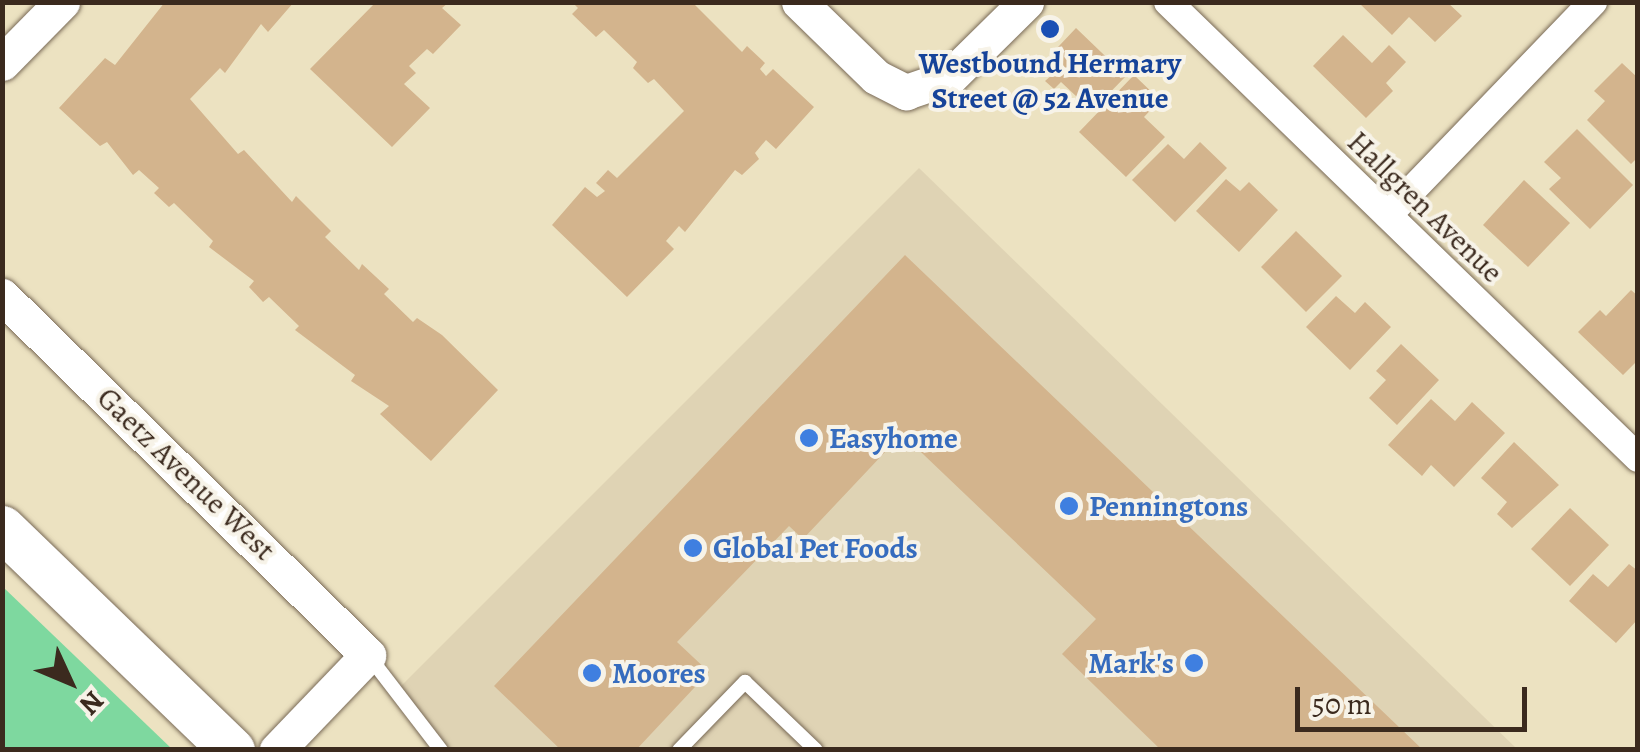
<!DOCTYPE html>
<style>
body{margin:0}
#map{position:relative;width:1640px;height:752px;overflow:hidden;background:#ece2c1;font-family:Alegreya,serif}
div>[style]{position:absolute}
.built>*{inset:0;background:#dfd3b4}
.green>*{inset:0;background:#7ed89f}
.building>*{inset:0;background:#d3b48d}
.roads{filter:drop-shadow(0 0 2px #796a57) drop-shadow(0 0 2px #796a57)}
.service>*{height:14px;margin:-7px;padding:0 7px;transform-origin:7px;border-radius:7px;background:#fff}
.minor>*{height:28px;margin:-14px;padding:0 14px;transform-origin:14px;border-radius:14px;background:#fff}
.tertiary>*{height:35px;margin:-17.5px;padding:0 17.5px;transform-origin:17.5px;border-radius:17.5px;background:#fff}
.primary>*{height:45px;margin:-22.5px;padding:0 22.5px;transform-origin:22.5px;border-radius:22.5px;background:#fff}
.dots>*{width:28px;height:28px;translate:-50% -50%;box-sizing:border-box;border:5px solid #f7f3e8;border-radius:50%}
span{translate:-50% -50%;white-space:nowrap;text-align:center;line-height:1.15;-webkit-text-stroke:8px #f7f3e8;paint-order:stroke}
.transit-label{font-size:30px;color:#164399;font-weight:700}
.street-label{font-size:30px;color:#3b2a1e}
.shop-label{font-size:30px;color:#366cbe;font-weight:700}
.left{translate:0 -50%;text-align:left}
.right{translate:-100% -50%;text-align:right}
.frame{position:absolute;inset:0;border:5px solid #3b2a1e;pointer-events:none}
.north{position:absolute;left:20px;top:632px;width:100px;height:100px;-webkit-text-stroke:8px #f7f3e8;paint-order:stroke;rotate:134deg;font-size:28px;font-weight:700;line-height:40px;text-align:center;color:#3b2a1e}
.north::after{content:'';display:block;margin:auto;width:35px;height:45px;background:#3b2a1e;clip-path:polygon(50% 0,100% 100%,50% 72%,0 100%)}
.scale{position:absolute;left:1295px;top:687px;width:232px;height:45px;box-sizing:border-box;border:5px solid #3b2a1e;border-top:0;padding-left:12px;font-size:30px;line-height:35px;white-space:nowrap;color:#3b2a1e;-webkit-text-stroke:8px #f7f3e8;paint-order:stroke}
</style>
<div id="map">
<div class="built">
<div style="clip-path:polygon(919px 168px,1517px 749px,441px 749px,396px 691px)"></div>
</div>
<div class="green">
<div style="clip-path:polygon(3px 587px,172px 749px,3px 749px)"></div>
</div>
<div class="building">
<div style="clip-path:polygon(165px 2px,294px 2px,268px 32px,261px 24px,225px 73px,220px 68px,190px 99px,238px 154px,244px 150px,292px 202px,296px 196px,331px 231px,325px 237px,359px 270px,362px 264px,389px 289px,384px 294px,413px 322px,417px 318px,442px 335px,498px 390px,431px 461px,380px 414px,389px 406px,351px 381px,355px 375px,295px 330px,299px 326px,269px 297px,263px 302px,249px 287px,254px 281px,209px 247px,213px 241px,174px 203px,169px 207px,154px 193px,159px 188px,139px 170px,133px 175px,107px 142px,100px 146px,59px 108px,105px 58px,115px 65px)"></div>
<div style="clip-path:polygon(376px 2px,449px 2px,442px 8px,461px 25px,433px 54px,427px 49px,409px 66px,416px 73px,404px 84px,430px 108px,392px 147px,310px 69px)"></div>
<div style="clip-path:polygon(572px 2px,692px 2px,742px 52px,747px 46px,765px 63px,760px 69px,766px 76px,773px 69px,814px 107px,776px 149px,766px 140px,755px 153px,759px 159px,742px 175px,735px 170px,685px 232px,679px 226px,666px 241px,674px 249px,627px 297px,552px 225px,585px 187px,597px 197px,605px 191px,596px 183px,608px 170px,617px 178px,684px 111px,654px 79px,648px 83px,633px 68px,637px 62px,604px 30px,596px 37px,572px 14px,578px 8px)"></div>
<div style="clip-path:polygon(1358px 2px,1447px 2px,1462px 16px,1435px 42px,1409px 17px,1392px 35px)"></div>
<div style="clip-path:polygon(1076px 28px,1126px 76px,1092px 111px,1061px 82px,1054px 89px,1045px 81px,1053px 74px,1042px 64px)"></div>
<div style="clip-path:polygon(1343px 35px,1372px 63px,1389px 45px,1406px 62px,1386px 83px,1393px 91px,1366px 118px,1313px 66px)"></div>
<div style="clip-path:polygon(1622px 63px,1638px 78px,1638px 157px,1631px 164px,1587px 120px,1605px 101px,1594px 91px)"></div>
<div style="clip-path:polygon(1134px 75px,1160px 100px,1144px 117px,1165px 137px,1126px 177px,1079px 132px)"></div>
<div style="clip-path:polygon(1577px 129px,1633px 185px,1590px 229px,1549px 189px,1561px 178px,1544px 162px)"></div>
<div style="clip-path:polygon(1200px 142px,1227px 168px,1175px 222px,1132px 180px,1168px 144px,1184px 159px)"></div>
<div style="clip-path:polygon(1226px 179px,1240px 191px,1249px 182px,1278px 210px,1239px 252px,1196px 211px)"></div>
<div style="clip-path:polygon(1524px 180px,1570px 223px,1528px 267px,1483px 225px)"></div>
<div style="clip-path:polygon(1296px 231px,1342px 276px,1306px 312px,1261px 267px)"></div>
<div style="clip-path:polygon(905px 255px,1423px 750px,1161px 750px,1062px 654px,1096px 619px,902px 434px,803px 539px,789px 526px,677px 642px,709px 672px,636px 750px,561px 750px,494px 686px)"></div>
<div style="clip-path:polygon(1631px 290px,1638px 296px,1638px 360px,1623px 375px,1578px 332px,1600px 310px,1606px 316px)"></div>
<div style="clip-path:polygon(1336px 296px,1355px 313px,1365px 302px,1391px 327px,1350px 370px,1306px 327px)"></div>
<div style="clip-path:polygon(1401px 344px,1439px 380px,1397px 425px,1369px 398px,1386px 380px,1376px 371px)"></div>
<div style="clip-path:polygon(1431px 399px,1455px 421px,1472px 402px,1505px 433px,1454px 487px,1431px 465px,1422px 476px,1388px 445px)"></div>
<div style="clip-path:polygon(1514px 442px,1559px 485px,1512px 528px,1497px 514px,1507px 502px,1481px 478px)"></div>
<div style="clip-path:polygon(1570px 508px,1609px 545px,1570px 586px,1531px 549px)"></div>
<div style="clip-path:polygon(1629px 564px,1638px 571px,1638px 619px,1616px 643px,1569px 601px,1593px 574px,1608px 587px)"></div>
</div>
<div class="roads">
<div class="service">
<div style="left:368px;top:655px;width:120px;rotate:52.5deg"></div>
<div style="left:679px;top:750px;width:95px;rotate:-45.9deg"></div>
<div style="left:745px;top:682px;width:98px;rotate:43.8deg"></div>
</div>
<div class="minor">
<div style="left:1168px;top:2px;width:655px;rotate:44.13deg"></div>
<div style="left:1388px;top:215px;width:296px;rotate:-46.1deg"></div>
</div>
<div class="tertiary">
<div style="left:799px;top:2px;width:107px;rotate:44.2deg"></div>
<div style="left:876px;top:77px;width:34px;rotate:27deg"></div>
<div style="left:906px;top:92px;width:46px;rotate:-18.8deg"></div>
<div style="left:950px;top:77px;width:107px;rotate:-44.6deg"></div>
<div style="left:2px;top:63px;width:86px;rotate:-45.5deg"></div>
<div style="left:2px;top:296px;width:513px;rotate:44.45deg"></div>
<div style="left:368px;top:655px;width:132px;rotate:133.8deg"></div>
</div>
<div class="primary">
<div style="left:2px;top:528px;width:320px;rotate:44deg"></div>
</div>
</div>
<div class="dots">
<div style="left:1050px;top:29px;background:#1a4fb4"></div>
<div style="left:809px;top:438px;background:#3f7fe0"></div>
<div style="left:1069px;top:506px;background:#3f7fe0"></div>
<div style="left:693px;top:548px;background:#3f7fe0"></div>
<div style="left:1194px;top:663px;background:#3f7fe0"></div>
<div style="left:592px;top:673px;background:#3f7fe0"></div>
</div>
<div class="transit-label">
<span style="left:1050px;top:80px">Westbound Hermary<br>Street @ 52 Avenue</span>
</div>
<div class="street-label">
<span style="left:1425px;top:207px;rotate:44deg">Hallgren Avenue</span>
<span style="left:186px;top:474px;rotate:44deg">Gaetz Avenue West</span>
</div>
<div class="shop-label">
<span class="left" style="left:829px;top:438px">Easyhome</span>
<span class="left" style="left:1089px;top:506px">Penningtons</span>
<span class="left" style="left:713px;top:548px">Global Pet Foods</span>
<span class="right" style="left:1174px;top:663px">Mark's</span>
<span class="left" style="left:612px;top:673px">Moores</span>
</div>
<div class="frame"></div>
<div class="north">N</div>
<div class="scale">50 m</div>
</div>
